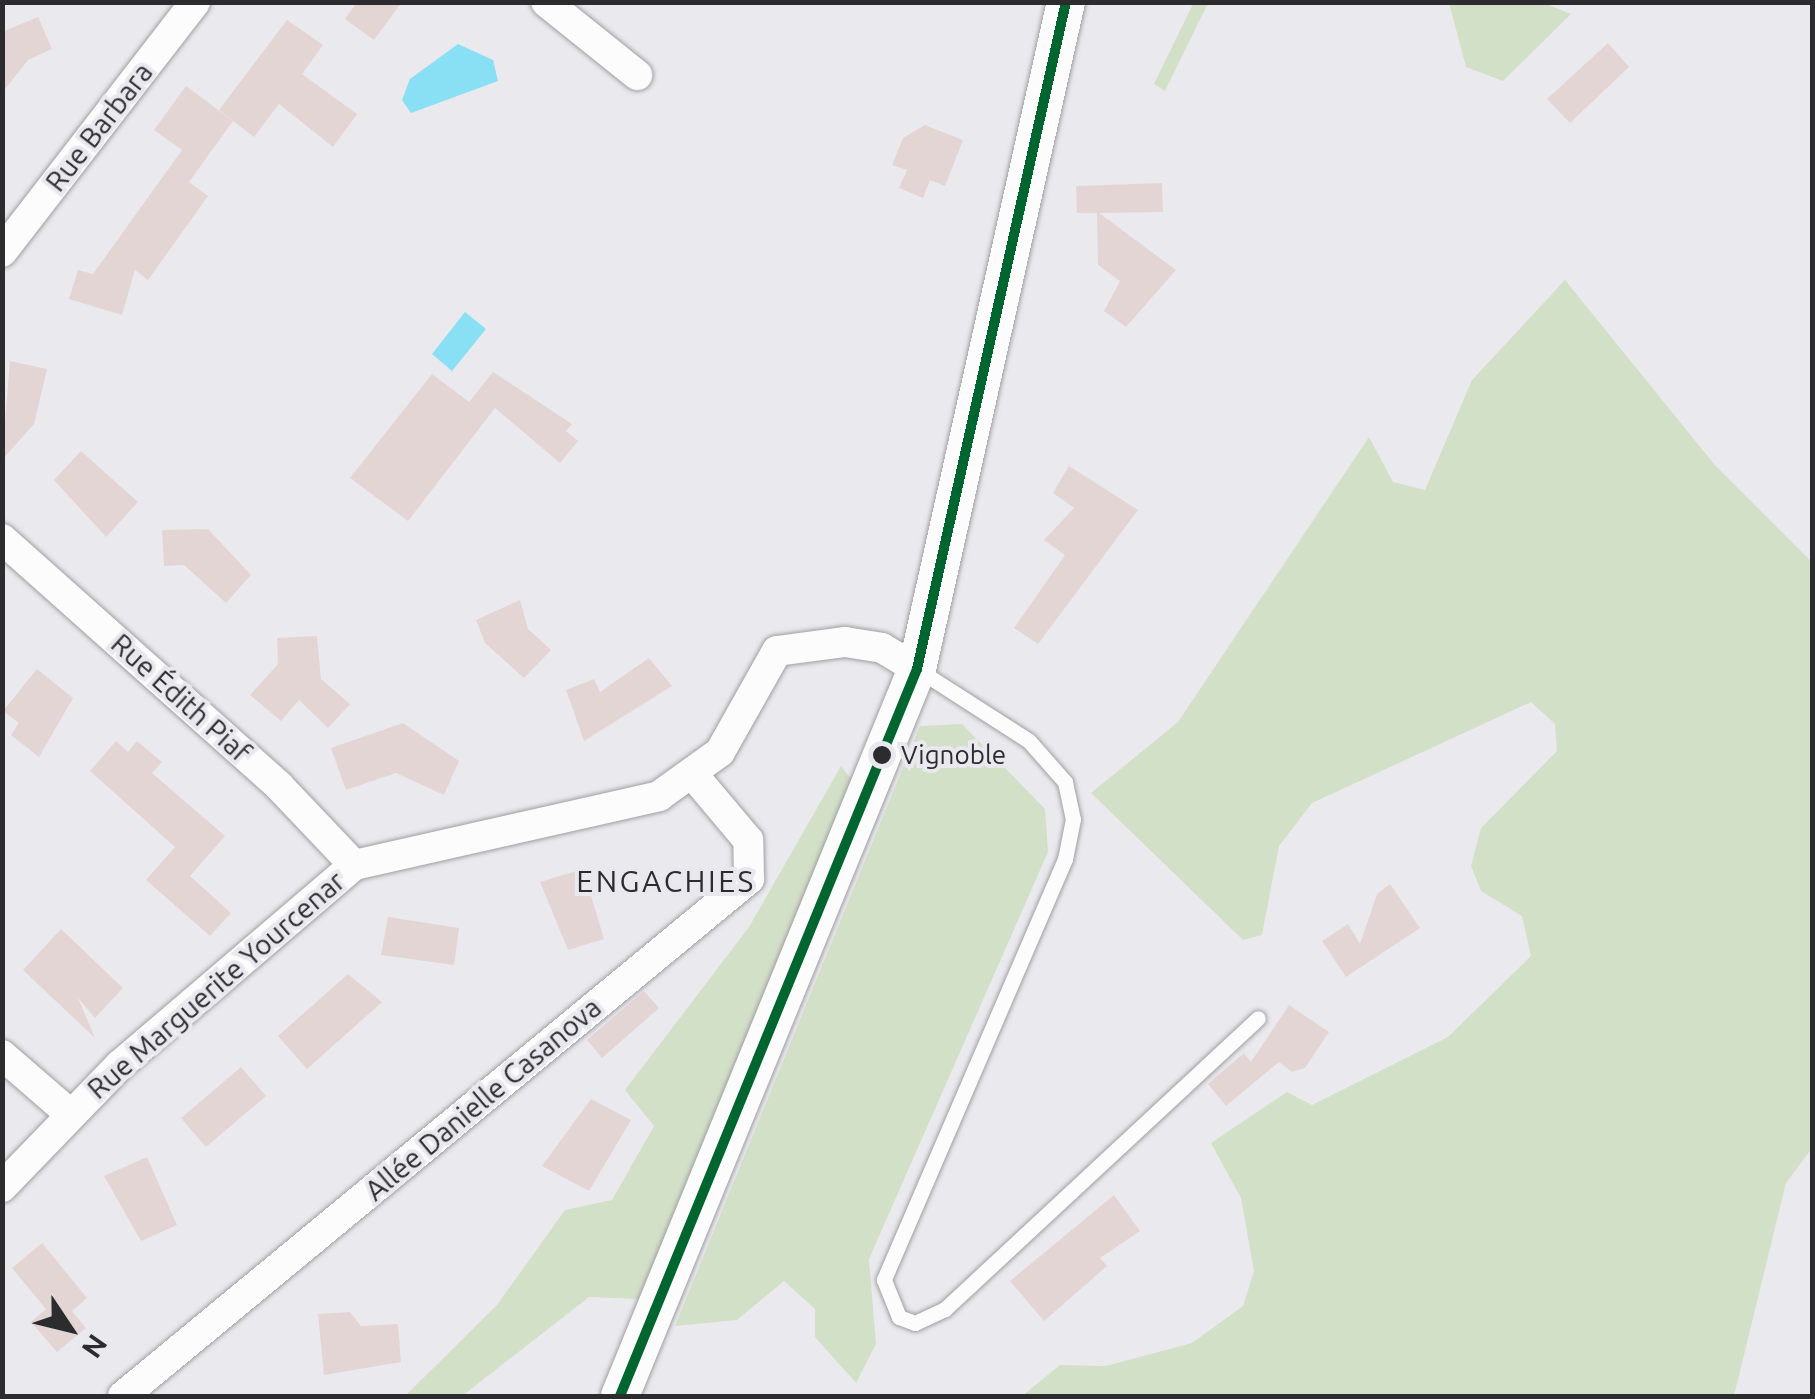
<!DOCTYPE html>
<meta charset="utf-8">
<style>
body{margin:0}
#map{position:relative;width:1815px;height:1399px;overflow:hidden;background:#eae9ee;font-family:Ubuntu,sans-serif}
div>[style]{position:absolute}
.green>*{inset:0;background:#d3e0c8}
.water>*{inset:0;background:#89e0f4}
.building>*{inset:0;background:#e4d5d5}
.roads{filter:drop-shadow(0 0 2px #a09fa2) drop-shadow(0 0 2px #a09fa2)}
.service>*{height:15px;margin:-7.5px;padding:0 7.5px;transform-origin:7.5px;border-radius:7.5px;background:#fcfcfc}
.minor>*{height:30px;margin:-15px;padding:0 15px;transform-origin:15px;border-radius:15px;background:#fcfcfc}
.tertiary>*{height:38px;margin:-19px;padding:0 19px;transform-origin:19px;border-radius:19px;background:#fcfcfc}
.bus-1>*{height:10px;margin:-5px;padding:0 5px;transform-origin:5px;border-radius:5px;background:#00652e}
.dots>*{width:28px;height:28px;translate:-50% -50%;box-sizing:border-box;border:5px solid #e9e8ef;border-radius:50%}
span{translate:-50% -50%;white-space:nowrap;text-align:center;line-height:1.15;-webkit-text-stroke:8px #e9e8ef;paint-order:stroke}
.bus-label{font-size:26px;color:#2c2b2e}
.left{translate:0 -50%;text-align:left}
.street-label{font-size:28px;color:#2c2b2e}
.neighbourhood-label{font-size:30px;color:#2c2b2e;letter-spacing:2.5px}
.frame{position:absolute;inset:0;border:5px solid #2c2b2e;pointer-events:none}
.north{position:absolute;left:20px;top:1279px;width:100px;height:100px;-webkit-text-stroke:8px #e9e8ef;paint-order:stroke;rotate:125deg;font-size:28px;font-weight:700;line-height:40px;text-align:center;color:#2c2b2e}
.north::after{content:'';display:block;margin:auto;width:35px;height:45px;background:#2c2b2e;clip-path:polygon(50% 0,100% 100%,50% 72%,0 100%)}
</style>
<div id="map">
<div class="green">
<div style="clip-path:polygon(1194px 2px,1208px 3px,1165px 91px,1154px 84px)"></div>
<div style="clip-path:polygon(1449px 3px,1549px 5px,1571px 14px,1503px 81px,1466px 67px)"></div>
<div style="clip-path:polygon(1565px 280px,1714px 464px,1812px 562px,1812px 1148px,1786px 1183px,1734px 1396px,1022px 1396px,1060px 1365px,1106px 1366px,1192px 1343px,1243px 1306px,1254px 1271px,1241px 1198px,1211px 1143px,1287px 1092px,1312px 1105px,1448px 1037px,1531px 956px,1522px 916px,1481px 891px,1471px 866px,1481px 828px,1557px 751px,1555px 724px,1531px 702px,1312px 803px,1279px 846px,1262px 935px,1243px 940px,1091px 793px,1178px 722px,1369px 437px,1393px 482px,1425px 490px,1472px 380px)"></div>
<div style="clip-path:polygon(962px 724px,1045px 809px,1048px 852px,869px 1259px,876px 1344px,856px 1383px,815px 1337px,815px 1309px,784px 1281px,737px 1320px,675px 1326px,920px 726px)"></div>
<div style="clip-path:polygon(841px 766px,860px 790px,638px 1299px,589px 1297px,462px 1396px,405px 1396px,497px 1305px,565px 1210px,612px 1200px,654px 1126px,625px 1090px,749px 927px)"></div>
</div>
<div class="water">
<div style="clip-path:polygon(458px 44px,493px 60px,498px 81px,411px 113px,402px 100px,410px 79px)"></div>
<div style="clip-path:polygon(465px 312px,486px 329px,452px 371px,432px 354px)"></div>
</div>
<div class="building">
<div style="clip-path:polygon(357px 2px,402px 2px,374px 40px,345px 19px)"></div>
<div style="clip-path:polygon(38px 17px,52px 49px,28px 60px,2px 93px,2px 32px)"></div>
<div style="clip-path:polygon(287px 20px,323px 45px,302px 74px,357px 114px,333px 147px,279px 104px,254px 137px,219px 110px)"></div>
<div style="clip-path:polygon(1608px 43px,1629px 67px,1570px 123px,1547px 99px)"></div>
<div style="clip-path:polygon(186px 86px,233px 121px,189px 182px,208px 196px,148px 280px,135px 270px,122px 315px,69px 299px,78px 270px,93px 274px,182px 150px,154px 130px)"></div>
<div style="clip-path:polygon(925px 125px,963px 140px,945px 186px,930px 180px,923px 198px,899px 188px,907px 170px,892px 165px,903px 138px)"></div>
<div style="clip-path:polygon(1162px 183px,1163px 212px,1099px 213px,1176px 270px,1126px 327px,1104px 311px,1120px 281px,1098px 265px,1097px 213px,1077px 213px,1076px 186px)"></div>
<div style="clip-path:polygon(10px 361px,47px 369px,34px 424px,2px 460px)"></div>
<div style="clip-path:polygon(493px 372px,572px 424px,566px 431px,578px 441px,560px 463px,495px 408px,408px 521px,350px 478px,432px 374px,469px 402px)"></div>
<div style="clip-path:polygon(81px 451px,138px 502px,106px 537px,54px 480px)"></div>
<div style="clip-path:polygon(1069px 466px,1138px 510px,1038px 644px,1014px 628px,1065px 555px,1044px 540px,1074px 508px,1053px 493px)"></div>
<div style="clip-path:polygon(208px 529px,251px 575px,226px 603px,184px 565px,164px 566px,162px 530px)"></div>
<div style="clip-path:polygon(520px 600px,528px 629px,551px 650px,524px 678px,485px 643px,476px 620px)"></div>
<div style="clip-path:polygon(317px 636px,321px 679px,350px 704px,328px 728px,299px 700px,281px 721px,250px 695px,278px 664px,277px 638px)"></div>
<div style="clip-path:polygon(649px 658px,672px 686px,584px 741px,566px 690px,594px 679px,600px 692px)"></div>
<div style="clip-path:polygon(37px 669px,73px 698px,39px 757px,11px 735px,19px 723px,3px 711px)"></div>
<div style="clip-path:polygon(403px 723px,459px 761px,444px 795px,396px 773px,346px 790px,331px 748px)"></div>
<div style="clip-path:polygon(116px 741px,128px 752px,137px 741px,162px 762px,152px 773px,225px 836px,190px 876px,231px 913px,210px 936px,146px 880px,175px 847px,90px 771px)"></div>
<div style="clip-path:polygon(583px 869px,604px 939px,568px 950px,540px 882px)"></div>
<div style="clip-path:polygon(1390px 884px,1420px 928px,1346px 977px,1322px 941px,1348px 924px,1360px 944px,1377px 894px)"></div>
<div style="clip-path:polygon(388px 917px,459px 928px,454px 965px,381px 955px)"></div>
<div style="clip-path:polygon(61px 929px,123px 988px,95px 1018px,78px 998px,95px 1038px,23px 970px)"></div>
<div style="clip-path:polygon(348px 974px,382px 1002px,307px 1069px,278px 1036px)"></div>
<div style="clip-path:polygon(644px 991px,659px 1008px,602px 1058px,587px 1040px)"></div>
<div style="clip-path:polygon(1289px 1005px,1329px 1032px,1305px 1068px,1292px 1072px,1279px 1062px,1226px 1106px,1208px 1084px,1244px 1053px,1251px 1062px)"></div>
<div style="clip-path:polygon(241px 1067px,266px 1096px,206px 1147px,181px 1118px)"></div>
<div style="clip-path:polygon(591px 1099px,631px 1120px,589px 1191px,542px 1166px)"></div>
<div style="clip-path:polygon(147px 1157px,177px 1225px,141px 1241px,104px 1176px)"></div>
<div style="clip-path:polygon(1114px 1195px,1140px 1231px,1100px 1258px,1107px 1266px,1044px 1321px,1010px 1281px)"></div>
<div style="clip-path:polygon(42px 1243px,87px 1298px,72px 1311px,86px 1328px,57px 1352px,31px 1322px,46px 1309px,12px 1268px)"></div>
<div style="clip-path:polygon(350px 1312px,361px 1326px,398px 1324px,401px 1362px,324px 1375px,318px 1314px)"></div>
</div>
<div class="roads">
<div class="service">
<div style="left:917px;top:669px;width:133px;rotate:32.7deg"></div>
<div style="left:1029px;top:741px;width:55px;rotate:48.7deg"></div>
<div style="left:1065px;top:782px;width:38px;rotate:78deg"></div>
<div style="left:1073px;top:819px;width:41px;rotate:101.3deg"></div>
<div style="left:1065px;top:859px;width:458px;rotate:113.3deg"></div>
<div style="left:884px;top:1280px;width:40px;rotate:68deg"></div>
<div style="left:899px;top:1317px;width:17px;rotate:21deg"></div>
<div style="left:915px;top:1323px;width:33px;rotate:-25deg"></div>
<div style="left:945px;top:1309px;width:427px;rotate:-42.9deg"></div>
</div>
<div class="minor">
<div style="left:546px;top:2px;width:117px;rotate:38.7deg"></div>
<div style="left:2px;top:252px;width:316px;rotate:-52.3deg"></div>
<div style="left:2px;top:539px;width:371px;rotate:41.7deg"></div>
<div style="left:279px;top:786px;width:109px;rotate:46.5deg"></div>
<div style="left:2px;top:1055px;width:90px;rotate:40.9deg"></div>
<div style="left:2px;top:1187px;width:170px;rotate:-46deg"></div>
<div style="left:120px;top:1065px;width:308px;rotate:-40.5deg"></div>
<div style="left:354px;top:865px;width:313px;rotate:-12.7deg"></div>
<div style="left:659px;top:796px;width:75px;rotate:-35.8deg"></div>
<div style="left:720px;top:752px;width:116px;rotate:-60.6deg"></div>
<div style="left:777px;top:651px;width:69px;rotate:-7.5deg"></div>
<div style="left:845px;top:642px;width:37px;rotate:9deg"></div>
<div style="left:882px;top:648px;width:41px;rotate:31deg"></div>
<div style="left:123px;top:1396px;width:812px;rotate:-39.55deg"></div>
<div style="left:749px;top:879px;width:39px;rotate:-91deg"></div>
<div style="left:748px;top:840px;width:82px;rotate:-130.1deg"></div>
</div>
<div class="tertiary">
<div style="left:620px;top:1396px;width:785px;rotate:-67.78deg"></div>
<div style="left:917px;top:669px;width:683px;rotate:-77.41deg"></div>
</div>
</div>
<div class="bus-1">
<div style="left:620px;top:1396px;width:785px;rotate:-67.78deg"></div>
<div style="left:917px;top:669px;width:683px;rotate:-77.41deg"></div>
</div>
<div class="dots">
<div style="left:882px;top:755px;background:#2c2b2e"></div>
</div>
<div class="bus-label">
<span class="left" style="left:901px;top:755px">Vignoble</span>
</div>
<div class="street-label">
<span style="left:99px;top:127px;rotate:-52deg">Rue Barbara</span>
<span style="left:181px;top:698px;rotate:42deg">Rue Édith Piaf</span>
<span style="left:216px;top:985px;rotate:-41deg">Rue Marguerite Yourcenar</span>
<span style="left:483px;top:1099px;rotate:-40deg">Allée Danielle Casanova</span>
</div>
<div class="neighbourhood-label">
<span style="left:666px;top:881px">ENGACHIES</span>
</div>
<div class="frame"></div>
<div class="north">N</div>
</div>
